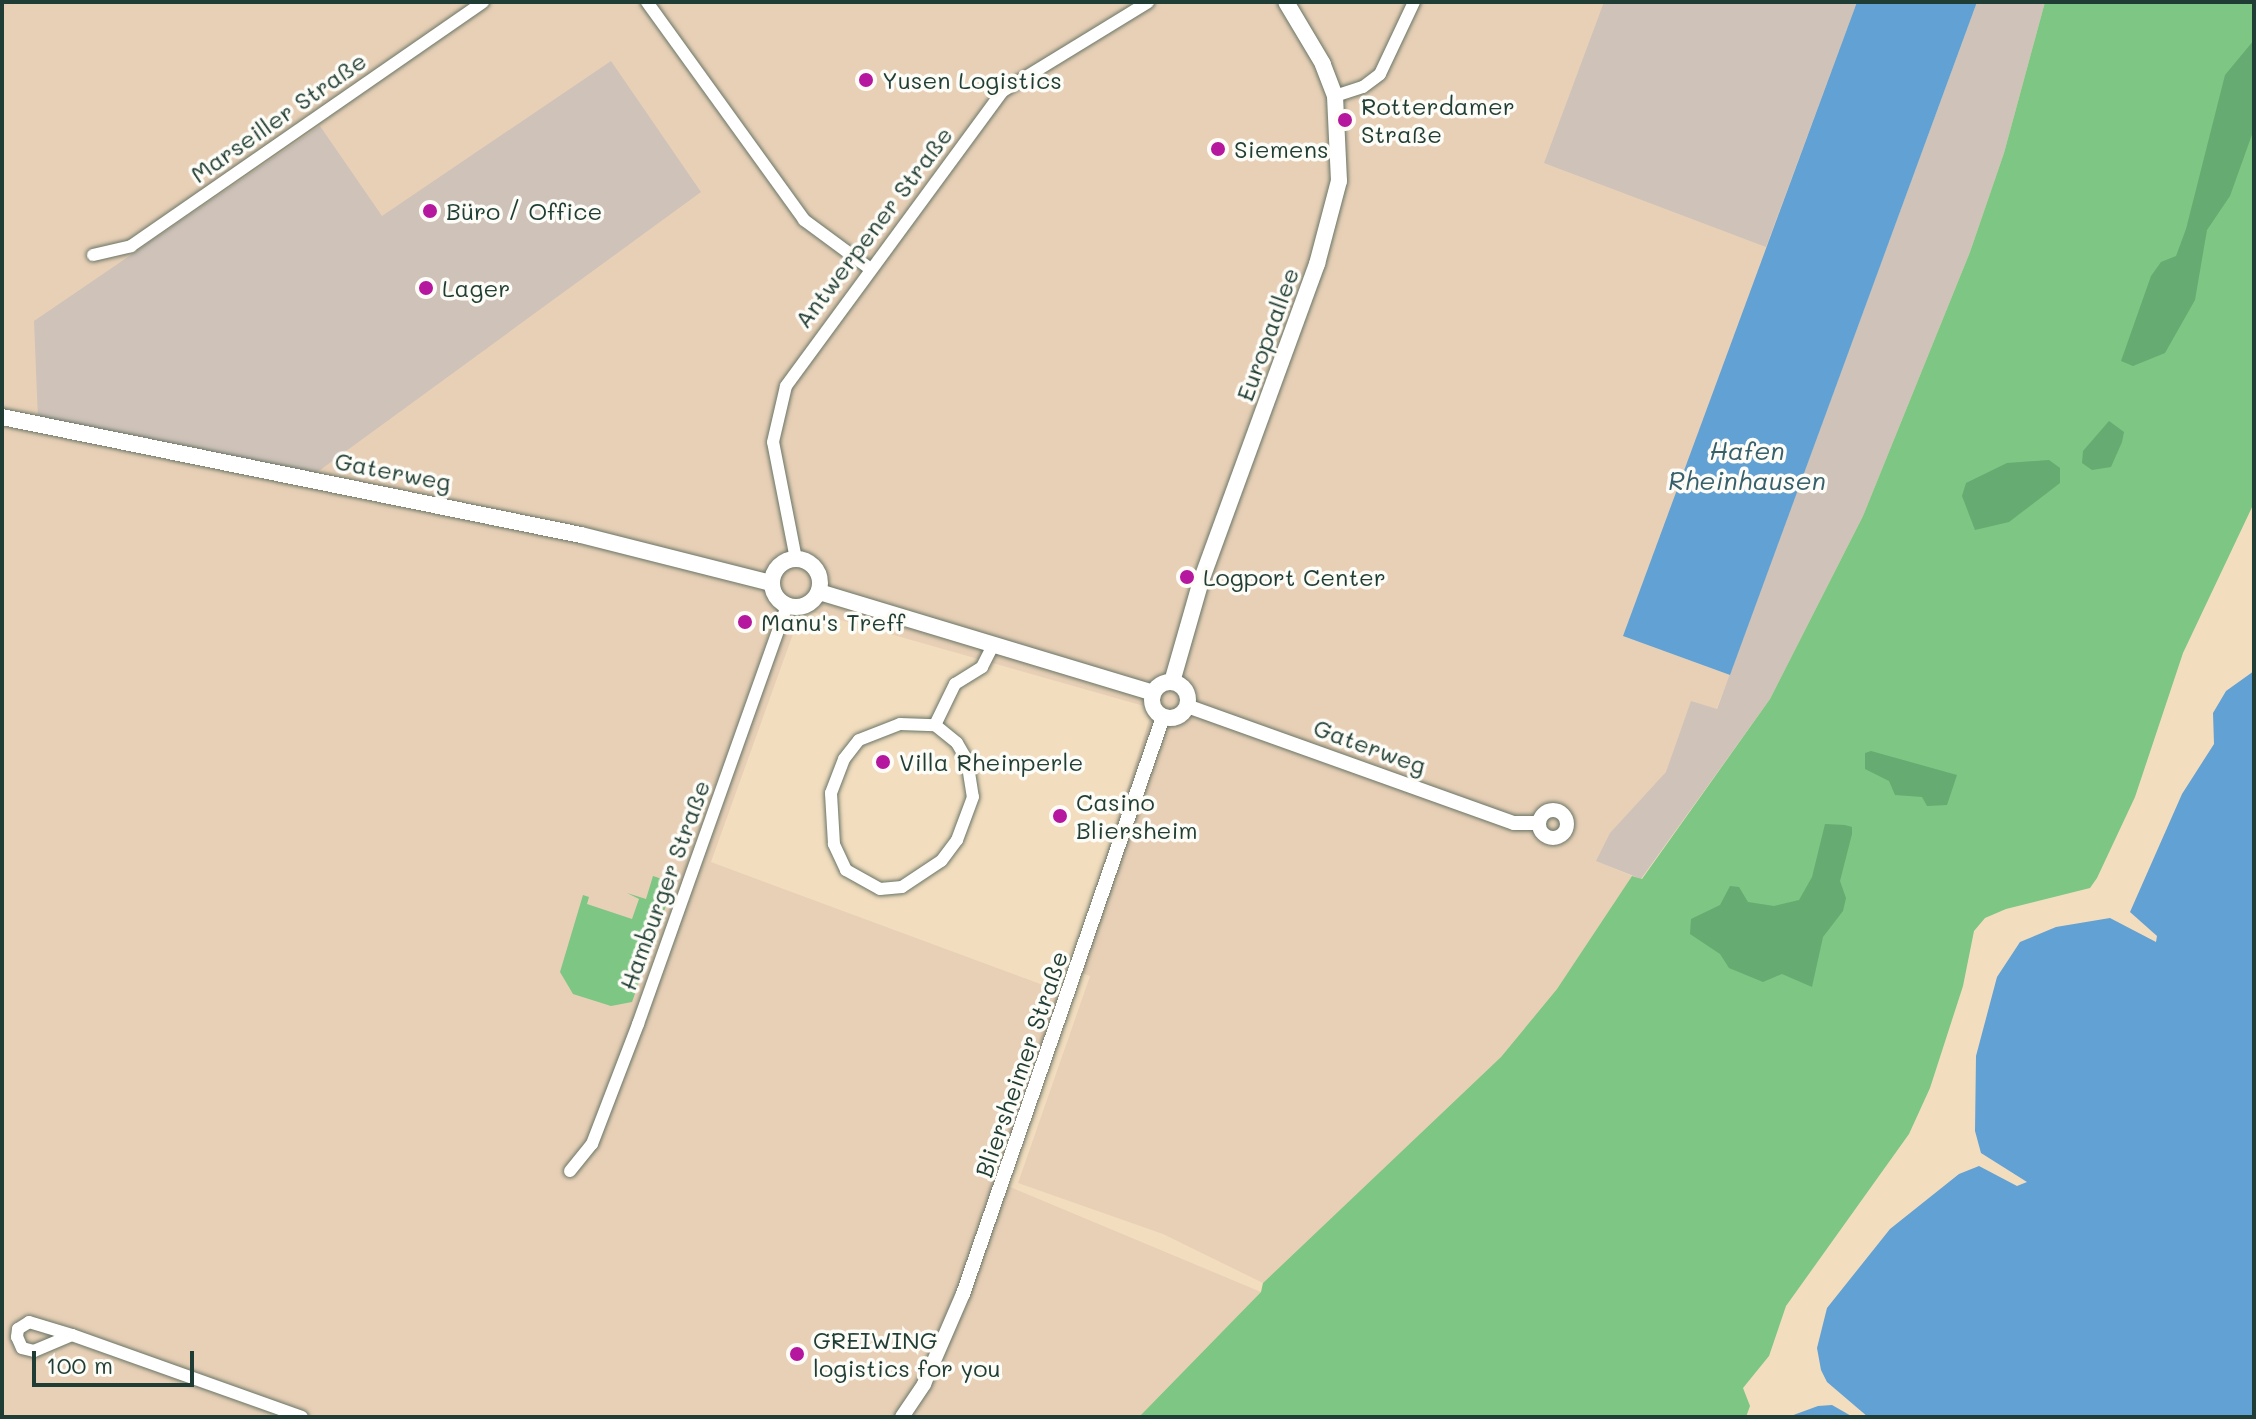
<!DOCTYPE html>
<meta charset="utf-8">
<style>
body{margin:0}
#map{position:relative;width:2256px;height:1419px;overflow:hidden;background:#f2ddbf;font-family:Mali,sans-serif}
div>[style]{position:absolute}
.built>*{inset:0;background:#e8d0b7}
.industrial>*{inset:0;background:#cec2b9}
.green>*{inset:0;background:#7dc683}
.forest>*{inset:0;background:#66ab71}
.water>*{inset:0;background:#61a1d4}
.roads{filter:drop-shadow(0 0 2px #697565) drop-shadow(0 0 2px #697565)}
.minor>*{height:12px;margin:-6px;padding:0 6px;transform-origin:6px;border-radius:6px;background:#fff}
.tertiary>*{height:14px;margin:-7px;padding:0 7px;transform-origin:7px;border-radius:7px;background:#fff}
.tertiary>.ring{margin:-7px;padding:0;box-sizing:content-box;background:none;border:14px solid #fff;border-radius:50%}
.secondary>*{height:16px;margin:-8px;padding:0 8px;transform-origin:8px;border-radius:8px;background:#fff}
.secondary>.ring{margin:-8px;padding:0;box-sizing:content-box;background:none;border:16px solid #fff;border-radius:50%}
.dots>*{width:22px;height:22px;translate:-50% -50%;box-sizing:border-box;border:4px solid #fdfcf7;border-radius:50%}
span{translate:-50% -50%;white-space:nowrap;text-align:center;line-height:1.15;-webkit-text-stroke:7px #fdfcf7;paint-order:stroke}
.poi-label{font-size:24px;color:#1f3d34}
.left{translate:0 -50%;text-align:left}
.street-label{font-size:24px;color:#1f3d34}
.water-label{font-size:26px;color:#36606c;font-style:italic}
.frame{position:absolute;inset:0;border:4px solid #1f3d34;pointer-events:none}
.scale{position:absolute;left:32px;top:1351px;width:162px;height:36px;box-sizing:border-box;border:4px solid #1f3d34;border-top:0;padding-left:10px;font-size:24px;line-height:28px;white-space:nowrap;color:#1f3d34;-webkit-text-stroke:6px #fdfcf7;paint-order:stroke}
</style>
<div id="map">
<div class="built">
<div style="clip-path:polygon(2px 2px,1858px 2px,1626px 637px,1730px 675px,1716px 710px,1597px 861px,1632px 876px,1557px 989px,1501px 1057px,1263px 1283px,1163px 1234px,1018px 1183px,1090px 976px,1070px 969px,1149px 720px,1144px 706px,802px 609px,711px 862px,1062px 992px,1003px 1184px,1261px 1292px,1139px 1417px,2px 1417px)"></div>
</div>
<div class="industrial">
<div style="clip-path:polygon(1604px 2px,1857px 2px,1766px 247px,1544px 163px)"></div>
<div style="clip-path:polygon(1977px 2px,2045px 2px,2004px 153px,1970px 252px,1863px 516px,1770px 699px,1641px 879px,1596px 861px,1610px 833px,1666px 772px,1691px 701px,1717px 709px)"></div>
<div style="clip-path:polygon(611px 61px,701px 192px,316px 473px,38px 419px,34px 321px,320px 126px,382px 216px)"></div>
</div>
<div class="green">
<div style="clip-path:polygon(2045px 2px,2254px 2px,2254px 503px,2183px 653px,2135px 797px,2097px 878px,2090px 888px,2006px 909px,1985px 918px,1974px 931px,1963px 986px,1930px 1088px,1909px 1134px,1786px 1306px,1769px 1356px,1743px 1388px,1750px 1406px,1746px 1417px,1139px 1417px,1261px 1292px,1263px 1283px,1501px 1057px,1557px 989px,1632px 876px,1642px 879px,1770px 699px,1863px 516px,1970px 252px,2004px 153px)"></div>
<div style="clip-path:polygon(653px 876px,674px 883px,632px 1002px,611px 1006px,573px 994px,560px 972px,583px 895px,589px 897px,587px 904px,632px 919px,639px 899px,627px 893px,646px 899px)"></div>
</div>
<div class="forest">
<div style="clip-path:polygon(2254px 40px,2254px 129px,2230px 196px,2207px 230px,2195px 300px,2165px 353px,2133px 366px,2121px 361px,2151px 276px,2161px 262px,2176px 256px,2186px 229px,2225px 75px)"></div>
<div style="clip-path:polygon(2109px 421px,2124px 432px,2122px 442px,2111px 467px,2092px 470px,2082px 463px,2083px 451px)"></div>
<div style="clip-path:polygon(2049px 460px,2060px 468px,2060px 483px,2009px 522px,1975px 530px,1962px 496px,1966px 483px,2007px 463px)"></div>
<div style="clip-path:polygon(1871px 751px,1957px 775px,1947px 805px,1927px 806px,1922px 797px,1895px 795px,1889px 781px,1865px 769px,1865px 753px)"></div>
<div style="clip-path:polygon(1825px 824px,1845px 825px,1852px 827px,1852px 834px,1840px 881px,1846px 898px,1843px 911px,1823px 937px,1812px 987px,1782px 974px,1763px 982px,1729px 968px,1720px 954px,1690px 934px,1691px 919px,1720px 905px,1730px 886px,1739px 887px,1748px 902px,1774px 906px,1799px 900px,1812px 877px)"></div>
</div>
<div class="water">
<div style="clip-path:polygon(1857px 2px,1977px 2px,1730px 675px,1623px 636px)"></div>
<div style="clip-path:polygon(2254px 671px,2254px 1417px,1868px 1417px,1827px 1382px,1821px 1370px,1817px 1348px,1827px 1308px,1890px 1229px,1959px 1174px,1979px 1166px,2017px 1186px,2027px 1182px,1981px 1153px,1975px 1131px,1976px 1056px,1997px 977px,2020px 942px,2056px 927px,2110px 918px,2156px 942px,2157px 936px,2130px 912px,2182px 794px,2214px 744px,2213px 713px,2226px 691px)"></div>
<div style="clip-path:polygon(1832px 1405px,1853px 1417px,1788px 1417px,1818px 1406px)"></div>
</div>
<div class="roads">
<div class="minor">
<div style="left:647px;top:2px;width:269px;rotate:54.2deg"></div>
<div style="left:804px;top:220px;width:81px;rotate:36.4deg"></div>
<div style="left:1335px;top:96px;width:29px;rotate:-18deg"></div>
<div style="left:1363px;top:87px;width:21px;rotate:-37deg"></div>
<div style="left:1380px;top:74px;width:80px;rotate:-64.7deg"></div>
<div style="left:93px;top:255px;width:39px;rotate:-13deg"></div>
<div style="left:131px;top:246px;width:428px;rotate:-34.7deg"></div>
<div style="left:796px;top:559px;width:119px;rotate:-101.1deg"></div>
<div style="left:773px;top:442px;width:57px;rotate:-76.9deg"></div>
<div style="left:786px;top:386px;width:366px;rotate:-53.7deg"></div>
<div style="left:1003px;top:91px;width:170px;rotate:-31.5deg"></div>
<div style="left:900px;top:724px;width:35px;rotate:2deg"></div>
<div style="left:935px;top:725px;width:28px;rotate:39deg"></div>
<div style="left:957px;top:743px;width:20px;rotate:60deg"></div>
<div style="left:967px;top:760px;width:37px;rotate:81deg"></div>
<div style="left:973px;top:797px;width:46px;rotate:110.4deg"></div>
<div style="left:957px;top:840px;width:26px;rotate:127deg"></div>
<div style="left:941px;top:861px;width:47px;rotate:146.3deg"></div>
<div style="left:902px;top:887px;width:22px;rotate:175deg"></div>
<div style="left:880px;top:889px;width:39px;rotate:-151deg"></div>
<div style="left:846px;top:870px;width:29px;rotate:-115deg"></div>
<div style="left:834px;top:844px;width:51px;rotate:-93.4deg"></div>
<div style="left:831px;top:793px;width:36px;rotate:-69deg"></div>
<div style="left:844px;top:759px;width:24px;rotate:-52deg"></div>
<div style="left:859px;top:740px;width:44px;rotate:-21.3deg"></div>
<div style="left:935px;top:725px;width:46px;rotate:-64deg"></div>
<div style="left:955px;top:684px;width:32px;rotate:-32deg"></div>
<div style="left:982px;top:667px;width:25px;rotate:-63deg"></div>
<div style="left:570px;top:1171px;width:35px;rotate:-51deg"></div>
<div style="left:592px;top:1144px;width:129px;rotate:-69deg"></div>
<div style="left:638px;top:1024px;width:444px;rotate:-70.4deg"></div>
<div style="left:72px;top:1335px;width:41px;rotate:157.2deg"></div>
<div style="left:34px;top:1351px;width:12px;rotate:-166deg"></div>
<div style="left:22px;top:1348px;width:12px;rotate:-114deg"></div>
<div style="left:17px;top:1337px;width:8px;rotate:-83deg"></div>
<div style="left:18px;top:1329px;width:13px;rotate:-32deg"></div>
<div style="left:29px;top:1322px;width:45px;rotate:16.8deg"></div>
<div style="left:72px;top:1335px;width:244px;rotate:19.6deg"></div>
</div>
<div class="tertiary">
<div style="left:1187px;top:706px;width:347px;rotate:19.7deg"></div>
<div style="left:1514px;top:823px;width:24px"></div>
<div class="ring" style="left:1539px;top:810px;width:14px;height:14px"></div>
<div style="left:902px;top:1417px;width:40px;rotate:-56deg"></div>
<div style="left:924px;top:1384px;width:98px;rotate:-66.6deg"></div>
<div style="left:963px;top:1294px;width:611px;rotate:-70.88deg"></div>
</div>
<div class="secondary">
<div style="left:2px;top:417px;width:591px;rotate:11.52deg"></div>
<div style="left:581px;top:535px;width:196px;rotate:14.2deg"></div>
<div class="ring" style="left:772px;top:559px;width:32px;height:32px"></div>
<div style="left:819px;top:592px;width:349px;rotate:16.8deg"></div>
<div class="ring" style="left:1152px;top:682px;width:20px;height:20px"></div>
<div style="left:1172px;top:682px;width:105px;rotate:-74deg"></div>
<div style="left:1201px;top:581px;width:338px;rotate:-69.9deg"></div>
<div style="left:1317px;top:264px;width:86px;rotate:-75.2deg"></div>
<div style="left:1339px;top:181px;width:85px;rotate:-92.7deg"></div>
<div style="left:1335px;top:96px;width:34px;rotate:-111deg"></div>
<div style="left:1323px;top:64px;width:72px;rotate:-120.8deg"></div>
</div>
</div>
<div class="dots">
<div style="left:866px;top:80px;background:#b5179e"></div>
<div style="left:1345px;top:120px;background:#b5179e"></div>
<div style="left:1218px;top:149px;background:#b5179e"></div>
<div style="left:430px;top:211px;background:#b5179e"></div>
<div style="left:426px;top:288px;background:#b5179e"></div>
<div style="left:1187px;top:577px;background:#b5179e"></div>
<div style="left:745px;top:622px;background:#b5179e"></div>
<div style="left:883px;top:762px;background:#b5179e"></div>
<div style="left:1060px;top:816px;background:#b5179e"></div>
<div style="left:797px;top:1354px;background:#b5179e"></div>
</div>
<div class="poi-label">
<span class="left" style="left:882px;top:80px">Yusen Logistics</span>
<span class="left" style="left:1361px;top:120px">Rotterdamer<br>Straße</span>
<span class="left" style="left:1234px;top:149px">Siemens</span>
<span class="left" style="left:446px;top:211px">Büro / Office</span>
<span class="left" style="left:442px;top:288px">Lager</span>
<span class="left" style="left:1203px;top:577px">Logport Center</span>
<span class="left" style="left:761px;top:622px">Manu's Treff</span>
<span class="left" style="left:899px;top:762px">Villa Rheinperle</span>
<span class="left" style="left:1076px;top:816px">Casino<br>Bliersheim</span>
<span class="left" style="left:813px;top:1354px">GREIWING<br>logistics for you</span>
</div>
<div class="street-label">
<span style="left:278px;top:117px;rotate:-35deg">Marseiller Straße</span>
<span style="left:873px;top:227px;rotate:-53deg">Antwerpener Straße</span>
<span style="left:1267px;top:334px;rotate:-70deg">Europaallee</span>
<span style="left:393px;top:471px;rotate:11deg">Gaterweg</span>
<span style="left:1370px;top:746px;rotate:20deg">Gaterweg</span>
<span style="left:664px;top:885px;rotate:-70deg">Hamburger Straße</span>
<span style="left:1021px;top:1064px;rotate:-71deg">Bliersheimer Straße</span>
</div>
<div class="water-label">
<span style="left:1747px;top:466px">Hafen<br>Rheinhausen</span>
</div>
<div class="frame"></div>
<div class="scale">100 m</div>
</div>
